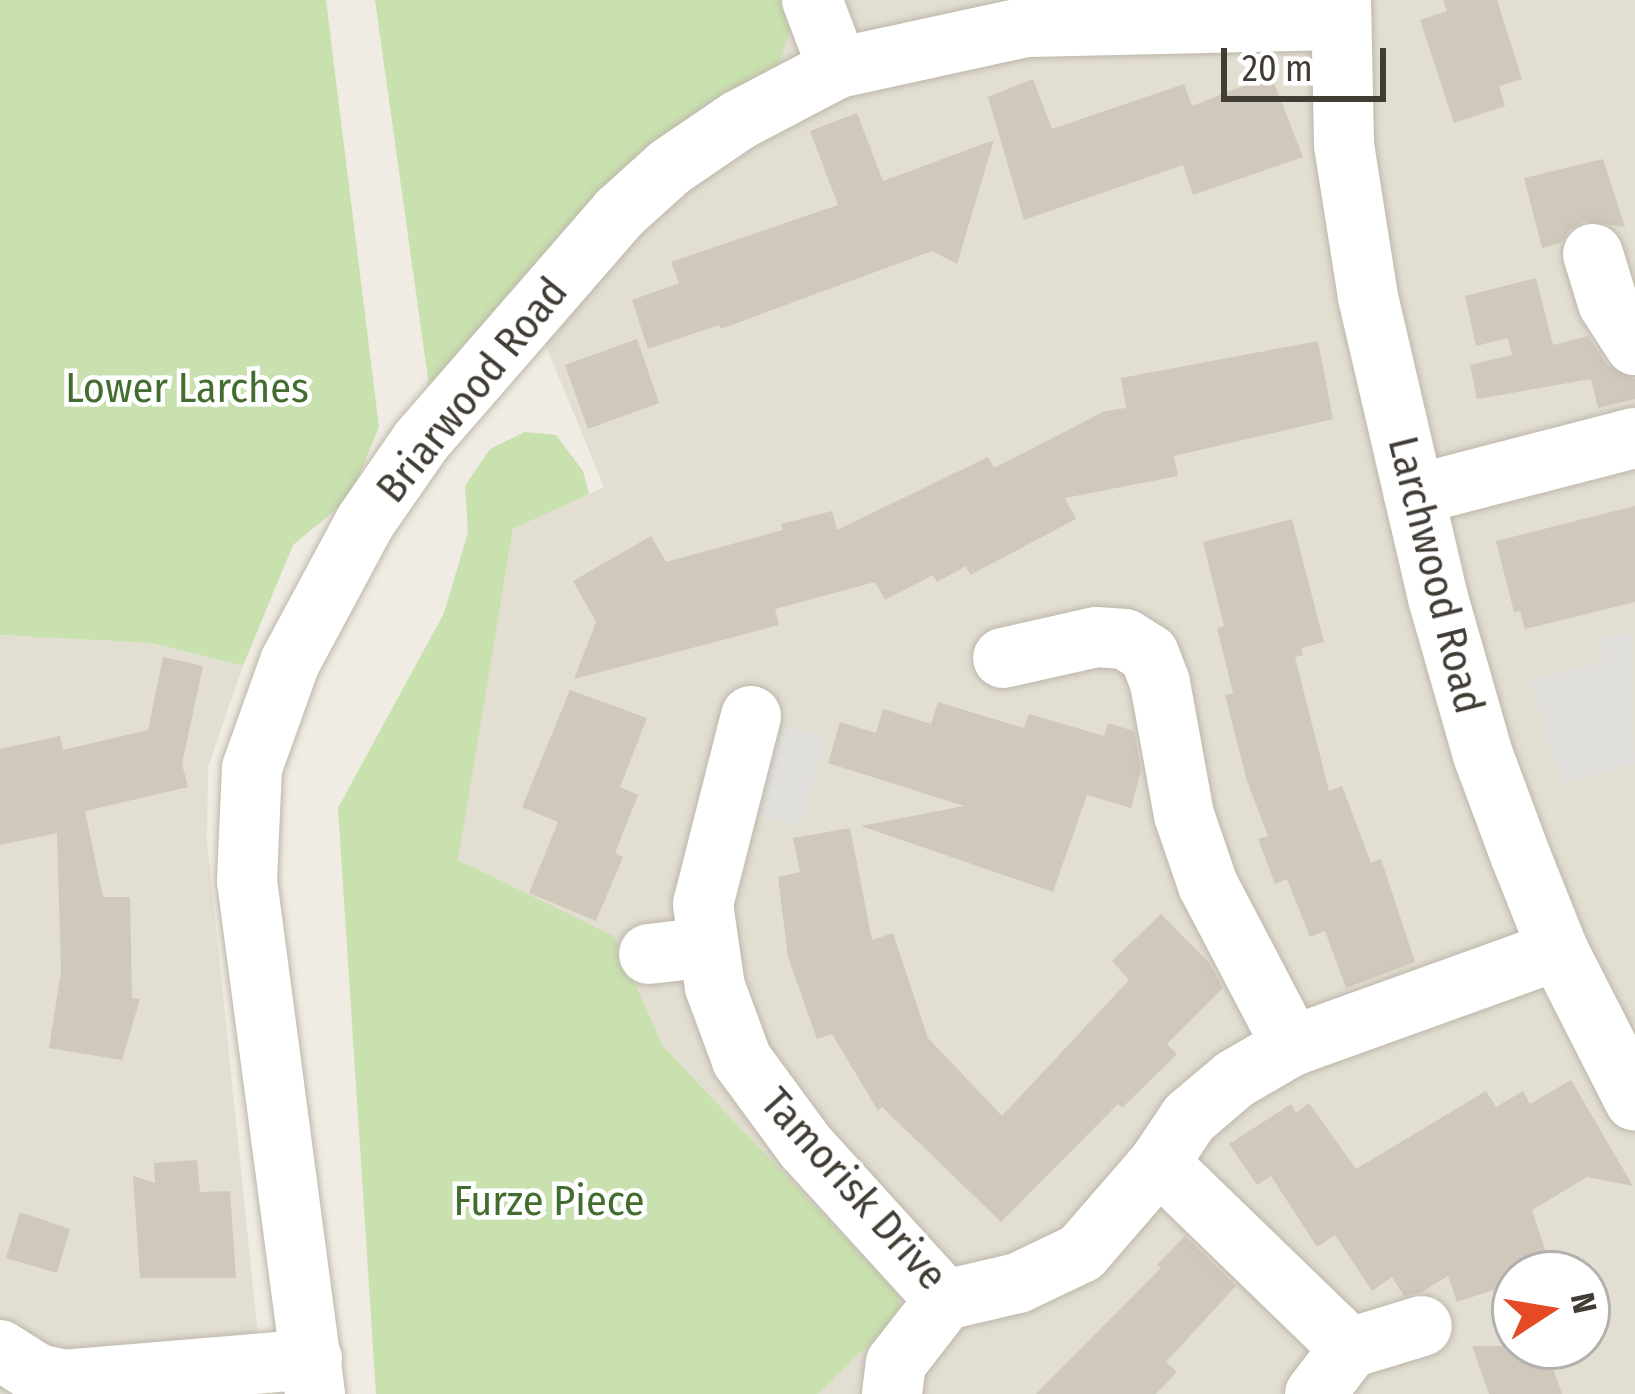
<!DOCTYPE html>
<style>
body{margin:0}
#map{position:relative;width:1635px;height:1394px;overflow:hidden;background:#f0ece3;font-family:"Fira Sans Condensed",sans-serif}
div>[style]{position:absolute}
.residential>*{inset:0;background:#e3ded2}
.green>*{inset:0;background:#c9e1af}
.parking>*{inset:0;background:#e1dfdb}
.building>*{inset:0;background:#d0c8ba}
.roads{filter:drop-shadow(0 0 3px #bdb7aa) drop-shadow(0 0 3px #bdb7aa)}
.minor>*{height:60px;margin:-30px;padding:0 30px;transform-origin:30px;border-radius:30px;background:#fff}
span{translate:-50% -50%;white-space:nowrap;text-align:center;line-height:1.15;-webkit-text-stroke:9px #fff;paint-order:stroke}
.park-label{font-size:42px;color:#436d2e}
.street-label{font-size:42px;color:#413c34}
.north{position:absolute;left:1491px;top:1250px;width:120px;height:120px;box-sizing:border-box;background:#fff;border:3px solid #b3b1ae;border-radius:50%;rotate:78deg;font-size:33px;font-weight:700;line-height:48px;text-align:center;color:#413c34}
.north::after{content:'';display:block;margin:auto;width:42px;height:54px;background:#e54925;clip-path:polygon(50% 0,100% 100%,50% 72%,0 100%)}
.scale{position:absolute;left:1221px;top:48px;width:165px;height:54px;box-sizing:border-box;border:6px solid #413c34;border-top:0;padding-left:15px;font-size:36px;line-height:42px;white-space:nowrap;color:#413c34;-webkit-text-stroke:9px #fff;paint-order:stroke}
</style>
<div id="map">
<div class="residential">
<div style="clip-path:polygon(evenodd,784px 0,1635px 0,1635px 1394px,818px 1394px,898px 1294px,663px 1046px,614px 936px,457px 860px,513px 529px,604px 487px,524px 293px,784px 0,1515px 1274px,1587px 1274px,1587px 1346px,1515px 1346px,1515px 1274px)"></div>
<div style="clip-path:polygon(0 635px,151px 643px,243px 666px,208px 767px,207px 840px,264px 1394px,0 1394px)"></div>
</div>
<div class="green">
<div style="clip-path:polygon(0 0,326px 0,379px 427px,350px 498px,293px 545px,243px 666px,151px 643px,0 635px)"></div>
<div style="clip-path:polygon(375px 0,784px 0,790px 30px,777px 69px,430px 393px)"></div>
<div style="clip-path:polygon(525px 432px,556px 435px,583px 471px,589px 494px,513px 529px,458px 860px,614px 936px,663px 1046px,898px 1294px,901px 1312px,818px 1394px,376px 1394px,338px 808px,444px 613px,468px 532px,465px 486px,490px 449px)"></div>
</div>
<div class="parking">
<div style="clip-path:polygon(1631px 632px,1635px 763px,1561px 783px,1531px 681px,1604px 661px,1599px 640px)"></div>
<div style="clip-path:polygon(771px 723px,825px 738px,801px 827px,747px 813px)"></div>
</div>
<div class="building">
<div style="clip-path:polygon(1443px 0,1497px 0,1522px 79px,1499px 86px,1505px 106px,1454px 123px,1420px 20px,1447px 11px)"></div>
<div style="clip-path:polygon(1271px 75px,1303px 157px,1193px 195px,1183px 165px,1024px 220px,988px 97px,1033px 79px,1052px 129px,1184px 84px,1192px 106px)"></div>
<div style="clip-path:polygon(857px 113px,883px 181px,994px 140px,957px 264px,932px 251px,721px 329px,719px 325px,648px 349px,632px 300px,679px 283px,671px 262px,838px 205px,810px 131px)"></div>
<div style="clip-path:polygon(1603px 159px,1625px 227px,1584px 221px,1569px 230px,1561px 243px,1542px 248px,1524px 178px)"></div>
<div style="clip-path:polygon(1536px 278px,1553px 345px,1588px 336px,1607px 365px,1635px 379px,1635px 399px,1598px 408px,1591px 379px,1477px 399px,1470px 365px,1512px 355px,1508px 338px,1476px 346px,1465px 296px)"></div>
<div style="clip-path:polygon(637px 339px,659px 403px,588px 429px,565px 365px)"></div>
<div style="clip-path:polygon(1318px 341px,1333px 419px,1174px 456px,1178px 476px,1065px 498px,1076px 519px,970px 575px,966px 566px,937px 582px,933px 575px,885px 600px,875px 582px,775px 609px,779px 625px,574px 679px,596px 622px,573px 581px,651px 536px,666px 562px,783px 530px,781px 524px,832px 511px,837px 530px,988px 457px,994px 468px,1105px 411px,1126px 408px,1121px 378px)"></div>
<div style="clip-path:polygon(1635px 506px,1635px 602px,1525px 629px,1520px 611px,1514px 612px,1496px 541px)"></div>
<div style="clip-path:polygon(1292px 519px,1324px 642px,1301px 648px,1303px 655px,1295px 657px,1329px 791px,1342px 786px,1371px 863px,1381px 859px,1415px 962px,1346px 988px,1325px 931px,1310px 937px,1287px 879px,1275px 884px,1258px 839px,1268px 836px,1247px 781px,1225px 695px,1233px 693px,1217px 628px,1224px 626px,1203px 542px)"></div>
<div style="clip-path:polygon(163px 657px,203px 666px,182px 764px,188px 787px,85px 811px,103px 897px,130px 897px,132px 998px,140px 999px,122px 1060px,49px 1048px,61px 971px,57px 833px,0 845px,0 749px,60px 736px,63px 750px,148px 730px)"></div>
<div style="clip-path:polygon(570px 690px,647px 718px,620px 787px,638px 795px,615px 853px,623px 857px,596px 921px,529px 893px,558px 822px,522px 807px)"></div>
<div style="clip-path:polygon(938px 702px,1024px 728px,1029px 714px,1104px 736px,1108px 723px,1134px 731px,1141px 771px,1131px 808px,1087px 795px,1053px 892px,861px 826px,964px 806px,828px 763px,840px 722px,876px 733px,883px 709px,931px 724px)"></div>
<div style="clip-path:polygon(850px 828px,872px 940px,893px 933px,928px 1038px,1002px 1116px,1129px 980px,1112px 961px,1161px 914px,1210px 964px,1223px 988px,1167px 1044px,1177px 1054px,1122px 1108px,1118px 1104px,1001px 1222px,882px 1107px,878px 1111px,832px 1034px,817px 1039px,788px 957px,778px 877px,800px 872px,793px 838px)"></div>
<div style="clip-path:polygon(1571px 1080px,1633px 1186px,1587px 1177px,1532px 1210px,1552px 1270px,1515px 1274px,1515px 1283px,1457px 1302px,1448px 1276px,1422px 1292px,1404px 1296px,1392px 1277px,1372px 1291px,1335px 1235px,1317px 1247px,1271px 1176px,1257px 1185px,1229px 1144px,1291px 1104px,1296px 1113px,1309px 1103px,1356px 1169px,1486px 1091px,1496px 1107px,1523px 1091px,1530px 1104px)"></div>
<div style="clip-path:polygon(197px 1160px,200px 1192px,230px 1191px,236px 1278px,140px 1278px,133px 1176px,155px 1183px,154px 1163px)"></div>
<div style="clip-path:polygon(20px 1212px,70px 1229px,57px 1273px,6px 1258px)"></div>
<div style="clip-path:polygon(1185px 1236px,1236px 1286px,1166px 1362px,1177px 1372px,1156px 1394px,1036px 1394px,1161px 1268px,1157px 1265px)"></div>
<div style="clip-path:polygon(1472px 1346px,1545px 1346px,1562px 1394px,1489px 1394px)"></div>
</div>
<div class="roads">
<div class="minor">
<div style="left:812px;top:0;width:73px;rotate:69.1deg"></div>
<div style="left:1341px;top:0;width:145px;rotate:88.8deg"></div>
<div style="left:1344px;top:145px;width:154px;rotate:81deg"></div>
<div style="left:1368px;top:297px;width:309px;rotate:76.9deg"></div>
<div style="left:1438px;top:598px;width:163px;rotate:74deg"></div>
<div style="left:1483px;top:755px;width:109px;rotate:69.6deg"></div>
<div style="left:1521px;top:857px;width:100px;rotate:68.3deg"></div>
<div style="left:1558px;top:950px;width:169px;rotate:63deg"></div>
<div style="left:1593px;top:254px;width:51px;rotate:73deg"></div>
<div style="left:1608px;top:303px;width:50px;rotate:57.3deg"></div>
<div style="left:1414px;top:495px;width:228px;rotate:-14.5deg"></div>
<div style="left:1003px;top:658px;width:95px;rotate:-12.7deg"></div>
<div style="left:1096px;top:637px;width:29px;rotate:4deg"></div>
<div style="left:1125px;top:639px;width:28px;rotate:32deg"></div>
<div style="left:1149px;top:654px;width:31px;rotate:69deg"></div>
<div style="left:1160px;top:683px;width:134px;rotate:79.7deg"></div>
<div style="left:1184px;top:815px;width:74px;rotate:71.1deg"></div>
<div style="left:1208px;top:885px;width:182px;rotate:62.4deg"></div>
<div style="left:751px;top:716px;width:194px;rotate:104.3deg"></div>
<div style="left:703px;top:904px;width:84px;rotate:81.8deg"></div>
<div style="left:715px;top:987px;width:78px;rotate:69.7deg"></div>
<div style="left:742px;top:1060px;width:108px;rotate:53.7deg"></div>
<div style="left:806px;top:1147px;width:207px;rotate:47.7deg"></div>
<div style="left:945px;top:1300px;width:75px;rotate:-13.1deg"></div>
<div style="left:1018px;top:1283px;width:70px;rotate:-25.5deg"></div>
<div style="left:1081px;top:1253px;width:119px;rotate:-49.1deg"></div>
<div style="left:1159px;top:1163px;width:54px;rotate:-56.3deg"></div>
<div style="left:1189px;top:1118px;width:60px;rotate:-40.3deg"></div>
<div style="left:1235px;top:1079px;width:66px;rotate:-30.1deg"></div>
<div style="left:1292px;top:1046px;width:283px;rotate:-19.8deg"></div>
<div style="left:649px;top:954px;width:60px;rotate:-6.7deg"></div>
<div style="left:1159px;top:1163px;width:266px;rotate:44.1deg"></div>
<div style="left:0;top:1350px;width:45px;rotate:32.3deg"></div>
<div style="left:38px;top:1374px;width:26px;rotate:13deg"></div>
<div style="left:63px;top:1380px;width:250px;rotate:-4.8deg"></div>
<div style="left:315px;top:1394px;width:517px;rotate:-97.55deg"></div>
<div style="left:247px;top:881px;width:113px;rotate:-87.5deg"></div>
<div style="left:252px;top:768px;width:113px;rotate:-70.3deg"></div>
<div style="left:290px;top:662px;width:159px;rotate:-61.8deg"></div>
<div style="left:365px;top:522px;width:98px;rotate:-55.3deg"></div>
<div style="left:421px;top:441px;width:302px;rotate:-49deg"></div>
<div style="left:619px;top:213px;width:69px;rotate:-42deg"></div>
<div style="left:670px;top:167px;width:83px;rotate:-34.3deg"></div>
<div style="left:739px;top:120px;width:112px;rotate:-27.7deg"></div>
<div style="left:838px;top:68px;width:192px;rotate:-12.3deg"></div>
<div style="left:1026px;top:27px;width:314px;rotate:-1.3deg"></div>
<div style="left:892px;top:1394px;width:31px;rotate:-83deg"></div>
<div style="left:896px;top:1363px;width:80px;rotate:-52.1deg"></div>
<div style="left:1315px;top:1394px;width:58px;rotate:-52.7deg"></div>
<div style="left:1350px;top:1348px;width:75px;rotate:-17deg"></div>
</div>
</div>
<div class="park-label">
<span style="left:187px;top:388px">Lower Larches</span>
<span style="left:549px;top:1201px">Furze Piece</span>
</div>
<div class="street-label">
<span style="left:472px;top:390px;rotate:-51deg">Briarwood Road</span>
<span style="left:1436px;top:575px;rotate:76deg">Larchwood Road</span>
<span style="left:854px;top:1189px;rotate:48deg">Tamorisk Drive</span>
</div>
<div class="north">N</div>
<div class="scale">20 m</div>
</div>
